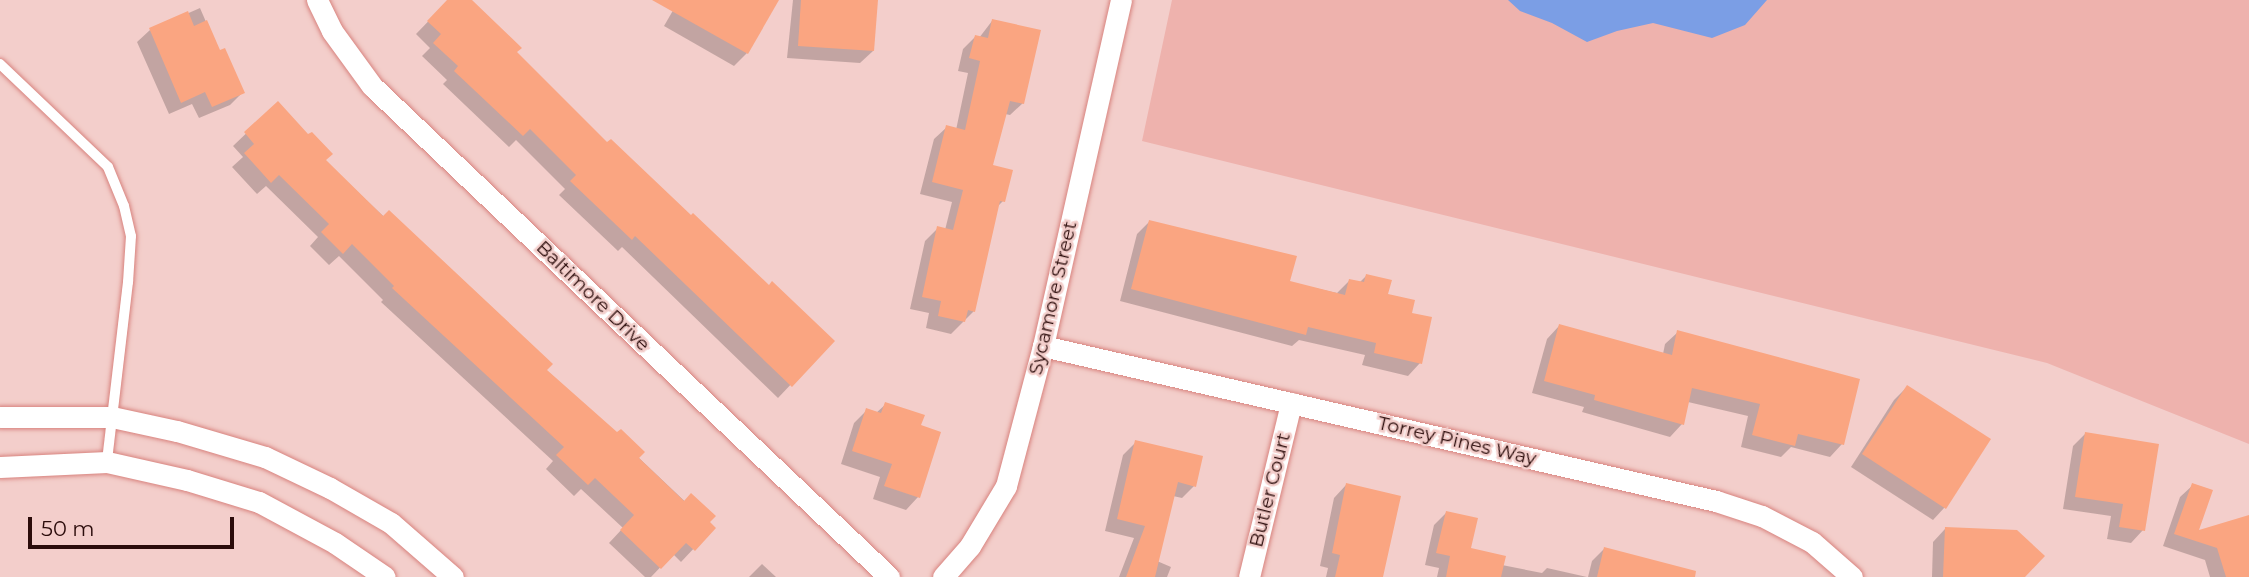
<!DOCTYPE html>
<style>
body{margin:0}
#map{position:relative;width:2249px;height:577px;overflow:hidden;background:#f3cecb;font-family:Montserrat,sans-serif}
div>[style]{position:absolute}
.green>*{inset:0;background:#eeb2ad}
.water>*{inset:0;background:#7b9ee5}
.shadow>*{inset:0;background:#0003}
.building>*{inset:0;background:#faa581}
.roads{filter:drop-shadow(0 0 2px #d8837e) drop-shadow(0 0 2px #d8837e)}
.lane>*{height:10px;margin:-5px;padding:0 5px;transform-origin:5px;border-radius:5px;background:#fff}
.street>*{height:21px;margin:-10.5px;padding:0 10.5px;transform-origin:10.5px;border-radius:10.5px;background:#fff}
span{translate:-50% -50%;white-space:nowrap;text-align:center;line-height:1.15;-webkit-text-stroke:5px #f3cecb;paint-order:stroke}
.street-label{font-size:19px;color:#2b0c0b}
.scale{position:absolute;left:28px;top:517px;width:206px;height:32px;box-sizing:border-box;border:4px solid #2b0c0b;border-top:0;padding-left:9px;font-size:21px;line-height:24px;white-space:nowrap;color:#2b0c0b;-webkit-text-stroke:5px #f3cecb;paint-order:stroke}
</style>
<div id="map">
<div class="green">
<div style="clip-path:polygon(1172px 0,2249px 0,2249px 444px,2047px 363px,1142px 141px)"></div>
</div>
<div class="water">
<div style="clip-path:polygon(1508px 0,1767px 0,1745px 25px,1712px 38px,1653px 23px,1617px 31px,1587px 42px,1552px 23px,1520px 11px)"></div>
</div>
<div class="shadow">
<div style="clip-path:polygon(449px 0,469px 0,515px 52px,607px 145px,832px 341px,778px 398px,622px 247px,618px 251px,559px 195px,565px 189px,516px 140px,509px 147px,443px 84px,447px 80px,422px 56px,430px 48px,416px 34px)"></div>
<div style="clip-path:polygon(679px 0,765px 0,747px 53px,734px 66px,664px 26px)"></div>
<div style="clip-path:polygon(793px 0,876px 0,873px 51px,860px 63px,787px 58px)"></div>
<div style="clip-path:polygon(200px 8px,219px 52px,242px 93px,230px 105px,199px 118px,192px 104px,169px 114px,137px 42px,150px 30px)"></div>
<div style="clip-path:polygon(992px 21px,1023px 103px,1010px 115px,1005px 114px,991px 166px,1003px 201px,997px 207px,974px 311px,951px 334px,926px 328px,929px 313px,910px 309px,925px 241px,938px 228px,945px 230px,952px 202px,920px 194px,934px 139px,947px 127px,956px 130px,968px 73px,958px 71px,963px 49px,975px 37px,979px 38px)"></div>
<div style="clip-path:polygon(278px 103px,324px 160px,713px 528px,681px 562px,673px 554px,651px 577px,645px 577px,609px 543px,623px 528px,581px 489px,574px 496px,546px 469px,553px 461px,381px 302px,383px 300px,339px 256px,329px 265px,310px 246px,318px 237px,266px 186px,257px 194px,232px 167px,243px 157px,233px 146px)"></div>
<div style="clip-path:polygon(1149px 222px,1288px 282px,1337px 293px,1349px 281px,1359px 283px,1366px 276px,1410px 314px,1420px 363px,1408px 376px,1362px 365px,1365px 355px,1299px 340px,1292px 346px,1120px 301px,1137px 234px)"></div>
<div style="clip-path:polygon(1559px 326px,1663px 354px,1665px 344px,1678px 332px,1842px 444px,1830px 457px,1791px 447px,1781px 457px,1741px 447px,1748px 416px,1688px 402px,1682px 424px,1670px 437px,1582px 412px,1584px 407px,1532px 393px,1547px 339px)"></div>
<div style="clip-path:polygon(1907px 387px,1945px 507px,1933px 520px,1851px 467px,1894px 400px)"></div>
<div style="clip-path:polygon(886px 404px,919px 426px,918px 497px,906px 510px,873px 499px,880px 477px,841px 464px,854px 423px,867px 410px,876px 413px)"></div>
<div style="clip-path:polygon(2086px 433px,2143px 530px,2131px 543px,2107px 539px,2111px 516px,2063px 509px,2073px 446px)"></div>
<div style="clip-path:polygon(1136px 442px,1194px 486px,1182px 498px,1173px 496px,1157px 561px,1171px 567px,1167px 577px,1119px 577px,1134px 538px,1105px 531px,1123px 455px)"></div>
<div style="clip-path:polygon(1346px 485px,1381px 577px,1326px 577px,1328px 568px,1320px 566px,1334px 498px)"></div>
<div style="clip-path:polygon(2193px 485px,2197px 533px,2249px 517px,2249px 577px,2210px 577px,2205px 560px,2163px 546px,2180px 497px)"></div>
<div style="clip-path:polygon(1446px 513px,1469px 550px,1502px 565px,1542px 573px,1547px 568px,1587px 577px,1437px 577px,1439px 568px,1425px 565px,1434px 525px)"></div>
<div style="clip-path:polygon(1945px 529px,2023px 577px,1932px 577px,1933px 542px)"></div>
<div style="clip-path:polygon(1604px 549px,1688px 577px,1588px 577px,1592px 561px)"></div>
<div style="clip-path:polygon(762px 564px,776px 577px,749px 577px)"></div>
</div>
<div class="building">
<div style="clip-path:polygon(447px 0,472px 0,522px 48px,517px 52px,607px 142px,611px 139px,691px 215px,693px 213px,769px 285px,772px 281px,835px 341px,792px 387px,635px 236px,632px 240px,570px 181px,576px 175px,530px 129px,523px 136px,454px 71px,458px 66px,433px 43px,441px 34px,427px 21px)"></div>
<div style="clip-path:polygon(652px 0,779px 0,748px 54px)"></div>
<div style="clip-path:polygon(801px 0,878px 0,874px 51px,798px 46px)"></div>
<div style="clip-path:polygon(188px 11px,194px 26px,207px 20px,220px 50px,225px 48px,245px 93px,212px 107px,205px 92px,181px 103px,149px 28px)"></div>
<div style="clip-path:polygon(992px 19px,1041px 30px,1024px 104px,1010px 101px,993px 165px,1013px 170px,1005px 202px,1000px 201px,975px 312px,968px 310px,965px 322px,938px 316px,941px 301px,922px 297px,937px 226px,953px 230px,963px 190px,932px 182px,946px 125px,965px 130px,980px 61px,969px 58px,975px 35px,988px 38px)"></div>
<div style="clip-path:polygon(278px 101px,308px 134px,312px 132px,333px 154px,326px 160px,383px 216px,389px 210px,553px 364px,547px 370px,617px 432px,621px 429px,645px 452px,639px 458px,684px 501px,691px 493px,716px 516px,710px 522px,716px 528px,695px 551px,686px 543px,661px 569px,620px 530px,634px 515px,595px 478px,588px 485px,556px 455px,564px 447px,392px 288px,394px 286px,352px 244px,343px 254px,321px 232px,329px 224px,279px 175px,271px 183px,244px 153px,254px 144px,244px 132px)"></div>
<div style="clip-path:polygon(1149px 220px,1297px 256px,1290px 281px,1345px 295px,1349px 279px,1364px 282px,1366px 274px,1392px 280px,1388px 294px,1415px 300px,1412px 313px,1432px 317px,1422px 364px,1374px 353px,1376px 343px,1308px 327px,1306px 335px,1131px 289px)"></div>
<div style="clip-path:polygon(1559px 324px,1672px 355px,1677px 330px,1860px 379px,1844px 445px,1798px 434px,1795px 446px,1752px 435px,1760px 404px,1692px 388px,1684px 425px,1594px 400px,1595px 395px,1544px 381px)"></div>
<div style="clip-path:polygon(1907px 385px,1991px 439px,1946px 509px,1862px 454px)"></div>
<div style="clip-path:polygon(885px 402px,925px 415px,921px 425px,941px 432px,920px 498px,884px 486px,892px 464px,852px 451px,866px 408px,881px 413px)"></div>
<div style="clip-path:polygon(2085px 432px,2159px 444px,2145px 531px,2119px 527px,2123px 504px,2075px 497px)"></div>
<div style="clip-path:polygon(1135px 440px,1203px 456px,1196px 487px,1178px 482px,1155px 577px,1126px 577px,1145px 526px,1117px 519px)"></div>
<div style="clip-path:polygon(1346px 483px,1401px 496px,1383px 577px,1335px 577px,1340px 555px,1332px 553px)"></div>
<div style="clip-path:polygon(2192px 483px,2213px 490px,2199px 530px,2249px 515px,2249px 577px,2226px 577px,2217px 548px,2174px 534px)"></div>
<div style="clip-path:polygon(1446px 511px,1478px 518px,1471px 548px,1506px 556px,1501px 577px,1446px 577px,1450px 556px,1436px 553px)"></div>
<div style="clip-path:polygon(1945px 527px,2017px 530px,2045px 556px,2025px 577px,1943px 577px)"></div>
<div style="clip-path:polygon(1604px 547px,1696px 571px,1695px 577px,1597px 577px)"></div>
</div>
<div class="roads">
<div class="lane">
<div style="left:0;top:64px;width:149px;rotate:43.6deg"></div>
<div style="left:108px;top:167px;width:42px;rotate:67.7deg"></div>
<div style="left:124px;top:206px;width:31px;rotate:77deg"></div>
<div style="left:131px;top:236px;width:46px;rotate:93.7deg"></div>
<div style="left:128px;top:282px;width:181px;rotate:96.7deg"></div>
</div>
<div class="street">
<div style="left:317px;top:0;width:34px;rotate:64deg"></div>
<div style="left:332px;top:31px;width:68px;rotate:54deg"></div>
<div style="left:372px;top:86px;width:713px;rotate:43.52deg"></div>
<div style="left:1043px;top:346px;width:691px;rotate:12.97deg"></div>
<div style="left:1716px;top:501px;width:48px;rotate:18.1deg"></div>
<div style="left:1762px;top:516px;width:56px;rotate:27.5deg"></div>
<div style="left:1812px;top:542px;width:53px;rotate:41.2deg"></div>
<div style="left:0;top:417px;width:112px"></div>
<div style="left:112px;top:417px;width:66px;rotate:12.2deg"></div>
<div style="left:177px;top:431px;width:92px;rotate:16.5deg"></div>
<div style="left:265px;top:457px;width:72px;rotate:25.5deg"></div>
<div style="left:330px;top:488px;width:70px;rotate:29.8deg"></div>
<div style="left:391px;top:523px;width:82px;rotate:41.1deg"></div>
<div style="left:0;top:467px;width:107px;rotate:-2.7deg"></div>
<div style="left:107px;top:462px;width:82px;rotate:12.7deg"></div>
<div style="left:187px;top:480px;width:75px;rotate:17deg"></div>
<div style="left:259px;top:502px;width:86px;rotate:28.3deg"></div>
<div style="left:335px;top:543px;width:60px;rotate:34.2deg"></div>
<div style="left:943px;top:577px;width:41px;rotate:-48.9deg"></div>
<div style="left:970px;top:546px;width:70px;rotate:-59deg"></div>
<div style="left:1006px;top:486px;width:145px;rotate:-75.2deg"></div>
<div style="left:1043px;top:346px;width:355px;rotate:-77.3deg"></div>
<div style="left:1249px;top:577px;width:179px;rotate:-76.4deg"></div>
</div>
</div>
<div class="street-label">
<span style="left:593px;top:296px;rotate:44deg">Baltimore Drive</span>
<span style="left:1053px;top:298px;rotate:-77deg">Sycamore Street</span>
<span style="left:1457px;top:441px;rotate:13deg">Torrey Pines Way</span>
<span style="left:1270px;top:490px;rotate:-76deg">Butler Court</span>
</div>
<div class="scale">50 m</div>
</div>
